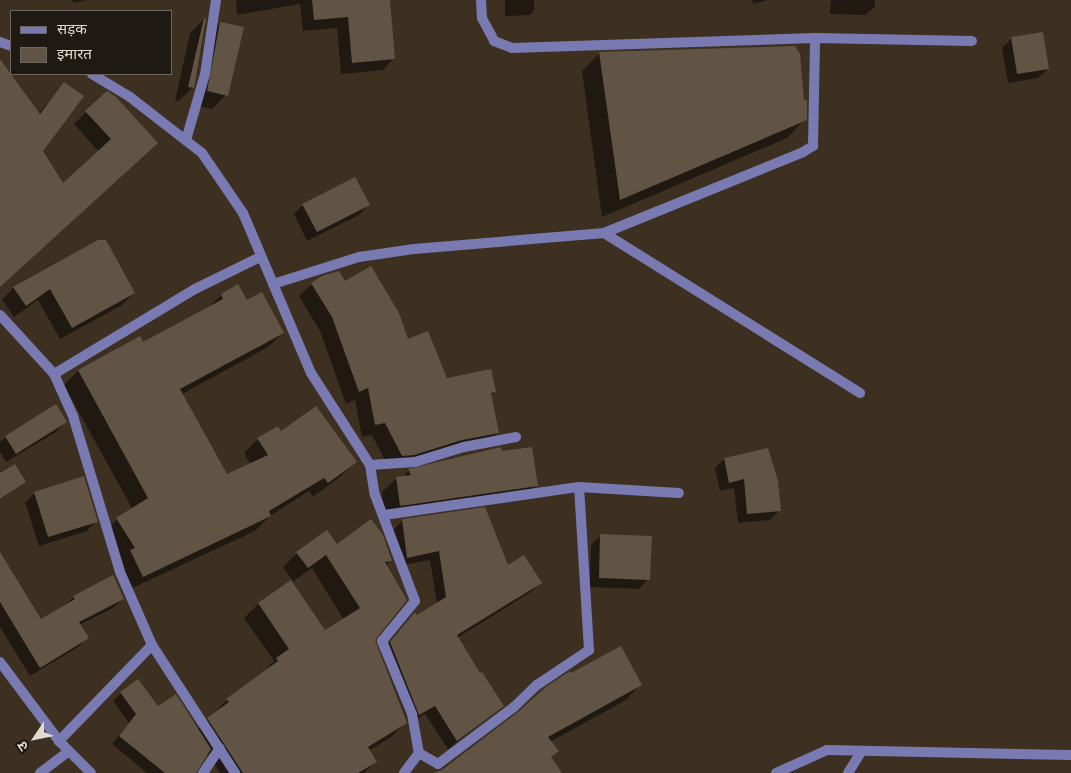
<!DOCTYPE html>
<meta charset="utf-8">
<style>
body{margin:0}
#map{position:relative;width:1071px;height:773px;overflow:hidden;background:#3d3021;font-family:"Work Sans","Noto Sans Devanagari",sans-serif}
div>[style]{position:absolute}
.shadow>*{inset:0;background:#0007}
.building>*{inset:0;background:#615444}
.minor>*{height:10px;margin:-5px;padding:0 5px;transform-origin:5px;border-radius:5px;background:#797ab2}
span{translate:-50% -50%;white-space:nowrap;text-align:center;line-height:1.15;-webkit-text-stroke:4px #1f1913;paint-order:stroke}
.legend{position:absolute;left:10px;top:10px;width:162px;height:65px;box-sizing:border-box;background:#1f1913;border:1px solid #6d665f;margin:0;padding:6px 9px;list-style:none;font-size:15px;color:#e2dad1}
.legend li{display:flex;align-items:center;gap:10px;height:25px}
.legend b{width:25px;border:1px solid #6d665f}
.north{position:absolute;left:10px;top:713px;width:50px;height:50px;-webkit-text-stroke:4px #1f1913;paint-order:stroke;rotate:236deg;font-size:14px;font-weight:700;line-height:20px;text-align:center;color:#e2dad1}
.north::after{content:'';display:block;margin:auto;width:18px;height:22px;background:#e2dad1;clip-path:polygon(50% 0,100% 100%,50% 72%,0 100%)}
</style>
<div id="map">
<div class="shadow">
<div style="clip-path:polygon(72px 0,87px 0,73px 3px)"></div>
<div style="clip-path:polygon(236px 0,388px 0,394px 58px,383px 70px,341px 74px,337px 28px,303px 31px,300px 4px,237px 15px)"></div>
<div style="clip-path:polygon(505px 0,534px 0,534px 10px,530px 15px,505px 16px)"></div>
<div style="clip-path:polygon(752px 0,767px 0,753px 4px)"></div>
<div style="clip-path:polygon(831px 0,875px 0,875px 6px,866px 15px,830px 14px)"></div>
<div style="clip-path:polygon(204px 19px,193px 87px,179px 101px,175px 101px,190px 33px)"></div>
<div style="clip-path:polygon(220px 23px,226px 95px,212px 109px,194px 105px,206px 37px)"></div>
<div style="clip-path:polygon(1012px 38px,1048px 69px,1038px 78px,1008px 83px,1002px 48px)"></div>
<div style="clip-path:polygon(600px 53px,803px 101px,805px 119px,787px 138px,602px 217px,582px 71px)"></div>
<div style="clip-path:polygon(0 61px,38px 114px,64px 84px,42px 151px,63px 185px,99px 152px,74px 124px,86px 112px,157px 143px,0 286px)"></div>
<div style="clip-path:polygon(303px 205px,368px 205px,359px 215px,307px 241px,294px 214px)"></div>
<div style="clip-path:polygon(99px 241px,134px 293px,122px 305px,60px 339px,38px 300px,14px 317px,2px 300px,13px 288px)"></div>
<div style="clip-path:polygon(345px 283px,446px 379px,495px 391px,490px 396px,497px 433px,484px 446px,389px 468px,372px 435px,362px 437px,355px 400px,346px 404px,320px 331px,299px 296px,312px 284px)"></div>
<div style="clip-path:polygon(221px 295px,247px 302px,283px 333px,268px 347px,182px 394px,226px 476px,251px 465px,244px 453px,258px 439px,281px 433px,355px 462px,341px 476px,313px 497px,309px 491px,270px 516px,255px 531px,128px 590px,120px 562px,103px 534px,117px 519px,133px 510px,64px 385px,78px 371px,143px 344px,207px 309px)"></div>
<div style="clip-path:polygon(65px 422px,56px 432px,6px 462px,0 452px,0 442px,6px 437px)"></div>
<div style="clip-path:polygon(500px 448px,501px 452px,536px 486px,522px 500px,386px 519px,382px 492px,397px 478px,403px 477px,409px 470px)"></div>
<div style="clip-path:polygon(724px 459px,780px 510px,770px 520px,738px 523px,734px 488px,720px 491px,715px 468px)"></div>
<div style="clip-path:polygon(0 475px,25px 482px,1px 499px)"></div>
<div style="clip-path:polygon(35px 493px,96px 521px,87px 531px,39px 546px,25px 502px)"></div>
<div style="clip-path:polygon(484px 509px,507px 567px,540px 582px,531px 592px,457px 638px,480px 675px,503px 706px,448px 749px,425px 714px,410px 724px,381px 652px,415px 614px,417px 617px,437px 604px,430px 560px,398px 566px,393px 530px,402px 521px)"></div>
<div style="clip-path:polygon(evenodd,326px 532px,336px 546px,391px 560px,386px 566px,374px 640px,405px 723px,391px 737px,368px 751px,375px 762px,364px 773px,220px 773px,207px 753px,194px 773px,147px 773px,112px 744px,129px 723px,113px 701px,121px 693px,158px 708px,197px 730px,227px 700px,263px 673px,274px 661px,244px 618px,258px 604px,293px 581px,283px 567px,297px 553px,326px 532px,312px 568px,344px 620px,325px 631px,291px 583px,312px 568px)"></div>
<div style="clip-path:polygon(601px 535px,648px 579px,639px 589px,590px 587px,591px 545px)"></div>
<div style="clip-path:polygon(0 580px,40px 621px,64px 606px,74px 597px,123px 599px,113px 608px,79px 625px,87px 638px,78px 647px,30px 676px,0 627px)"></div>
<div style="clip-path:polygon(640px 685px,626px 700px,550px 742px,557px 751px,550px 758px,561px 773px,435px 773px)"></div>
</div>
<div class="building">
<div style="clip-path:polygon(312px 0,390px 0,395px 59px,352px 63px,348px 17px,314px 20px)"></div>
<div style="clip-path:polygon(204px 18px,206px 18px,194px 88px,188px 87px)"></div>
<div style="clip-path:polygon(220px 22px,244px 27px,228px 96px,207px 91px)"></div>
<div style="clip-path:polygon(1043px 32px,1049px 69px,1017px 74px,1011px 37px)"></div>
<div style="clip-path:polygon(795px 46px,800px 54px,804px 100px,807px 100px,807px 120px,620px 200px,599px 52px)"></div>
<div style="clip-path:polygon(0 59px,40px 114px,64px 82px,84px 96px,43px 151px,63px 183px,111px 139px,85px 111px,107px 91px,116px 97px,158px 143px,0 287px)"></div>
<div style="clip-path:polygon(355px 177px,370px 205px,317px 232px,302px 204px)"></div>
<div style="clip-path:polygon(98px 240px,106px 240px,135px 293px,72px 328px,50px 289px,26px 306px,13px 287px)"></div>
<div style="clip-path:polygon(371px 266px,399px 313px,408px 339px,428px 331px,447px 378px,491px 369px,496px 392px,491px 393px,499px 433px,462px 440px,414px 455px,402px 456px,385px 423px,375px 425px,368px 388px,359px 392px,332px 317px,311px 283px,322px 276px,339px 271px,345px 281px)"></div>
<div style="clip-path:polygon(238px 284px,247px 300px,262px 292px,284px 333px,180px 389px,227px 474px,268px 455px,257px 438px,278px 426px,281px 431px,316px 406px,357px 462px,328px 483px,324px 478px,269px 511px,271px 516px,143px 577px,130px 550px,135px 548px,116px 518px,148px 498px,78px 370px,140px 336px,143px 342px,223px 299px,221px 294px)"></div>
<div style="clip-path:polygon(56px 404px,67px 422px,16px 454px,5px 436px)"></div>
<div style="clip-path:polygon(501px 447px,502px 451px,532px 447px,538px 486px,400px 506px,396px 477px,411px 475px,408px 469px)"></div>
<div style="clip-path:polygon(768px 448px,778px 481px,781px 511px,747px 514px,744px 479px,729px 483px,724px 458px)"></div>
<div style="clip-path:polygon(15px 464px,26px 482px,0 499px,0 473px)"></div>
<div style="clip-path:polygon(84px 476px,98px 522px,48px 537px,34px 492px)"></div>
<div style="clip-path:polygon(485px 507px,508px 565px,524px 555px,542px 583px,457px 635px,480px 673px,482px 672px,504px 706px,457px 741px,435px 706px,419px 715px,390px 642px,415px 612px,417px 615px,446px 597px,439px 551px,407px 558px,402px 519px)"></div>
<div style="clip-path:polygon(371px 519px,383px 535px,392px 561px,385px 562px,407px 600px,375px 640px,407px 723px,368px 747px,377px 762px,358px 773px,243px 773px,207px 718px,229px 702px,226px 699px,278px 661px,276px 658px,289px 649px,258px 603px,291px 580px,325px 630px,360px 608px,326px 555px,308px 568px,296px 552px,327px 530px,337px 544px)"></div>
<div style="clip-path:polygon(600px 534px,652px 536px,650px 580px,599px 578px)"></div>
<div style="clip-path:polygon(0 552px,41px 619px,75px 599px,73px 596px,113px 575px,124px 599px,79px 622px,89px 638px,40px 668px,0 602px)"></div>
<div style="clip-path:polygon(621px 646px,642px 685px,548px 737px,559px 751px,551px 757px,562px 773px,433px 773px,442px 770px,518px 712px,546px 687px,570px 671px,571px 673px)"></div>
<div style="clip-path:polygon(138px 679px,158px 706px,176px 694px,211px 749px,196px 773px,165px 773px,119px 736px,136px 714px,120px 692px)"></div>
</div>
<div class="minor">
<div style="left:481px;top:0;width:18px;rotate:87deg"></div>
<div style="left:482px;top:18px;width:26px;rotate:62deg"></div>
<div style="left:494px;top:41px;width:19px;rotate:21deg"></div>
<div style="left:512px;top:48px;width:303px;rotate:-1.9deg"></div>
<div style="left:815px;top:38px;width:157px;rotate:1.1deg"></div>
<div style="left:0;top:42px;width:12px;rotate:20deg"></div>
<div style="left:92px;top:74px;width:44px;rotate:31.2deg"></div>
<div style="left:130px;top:97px;width:91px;rotate:37.9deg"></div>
<div style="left:202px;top:153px;width:73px;rotate:55.7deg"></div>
<div style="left:243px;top:213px;width:174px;rotate:67deg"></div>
<div style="left:311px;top:373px;width:109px;rotate:57.3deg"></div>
<div style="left:370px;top:465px;width:30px;rotate:81deg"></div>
<div style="left:375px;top:495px;width:113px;rotate:69.3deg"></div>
<div style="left:415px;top:601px;width:52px;rotate:129.5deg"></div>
<div style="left:382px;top:641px;width:79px;rotate:67.7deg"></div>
<div style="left:412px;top:714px;width:40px;rotate:80deg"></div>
<div style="left:419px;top:753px;width:25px;rotate:127deg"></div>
<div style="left:186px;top:140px;width:69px;rotate:-73.9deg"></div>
<div style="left:205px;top:74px;width:75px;rotate:-81.5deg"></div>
<div style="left:604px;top:233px;width:215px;rotate:-22.1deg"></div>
<div style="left:803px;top:152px;width:12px;rotate:-31deg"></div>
<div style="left:813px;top:146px;width:108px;rotate:-88.9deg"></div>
<div style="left:273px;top:284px;width:90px;rotate:-17.4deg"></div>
<div style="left:359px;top:257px;width:56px;rotate:-8.3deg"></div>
<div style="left:414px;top:249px;width:191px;rotate:-4.8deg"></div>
<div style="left:604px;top:233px;width:302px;rotate:32deg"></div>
<div style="left:0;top:315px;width:80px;rotate:47.5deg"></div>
<div style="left:54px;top:374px;width:46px;rotate:65.7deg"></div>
<div style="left:73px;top:416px;width:163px;rotate:73.2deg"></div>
<div style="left:120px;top:572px;width:80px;rotate:66.3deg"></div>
<div style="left:152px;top:645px;width:134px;rotate:134.1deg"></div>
<div style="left:54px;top:374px;width:165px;rotate:-31.1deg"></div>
<div style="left:195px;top:289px;width:72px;rotate:-26.2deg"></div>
<div style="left:370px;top:465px;width:45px;rotate:-3.8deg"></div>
<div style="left:415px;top:462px;width:51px;rotate:-17deg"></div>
<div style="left:464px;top:447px;width:53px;rotate:-10.9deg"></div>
<div style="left:384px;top:515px;width:197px;rotate:-8.2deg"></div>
<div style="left:579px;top:487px;width:100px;rotate:3.4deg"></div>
<div style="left:152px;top:645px;width:153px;rotate:57deg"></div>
<div style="left:0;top:662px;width:99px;rotate:53.2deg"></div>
<div style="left:59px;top:741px;width:45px;rotate:45deg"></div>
<div style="left:419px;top:753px;width:22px;rotate:30deg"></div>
<div style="left:438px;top:764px;width:95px;rotate:-36.9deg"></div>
<div style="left:514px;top:707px;width:32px;rotate:-44deg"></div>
<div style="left:537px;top:685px;width:63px;rotate:-33.9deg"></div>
<div style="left:589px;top:650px;width:163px;rotate:-93.5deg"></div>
<div style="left:40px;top:773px;width:36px;rotate:-37deg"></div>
<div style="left:203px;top:773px;width:30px;rotate:-56deg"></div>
<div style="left:776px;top:773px;width:56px;rotate:-24.3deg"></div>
<div style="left:827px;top:750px;width:244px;rotate:1.2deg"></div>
<div style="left:848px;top:773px;width:26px;rotate:-58deg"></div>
</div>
<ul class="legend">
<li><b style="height:6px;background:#797ab2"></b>सड़क</li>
<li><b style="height:14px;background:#615444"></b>इमारत</li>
</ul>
<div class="north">उ</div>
</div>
